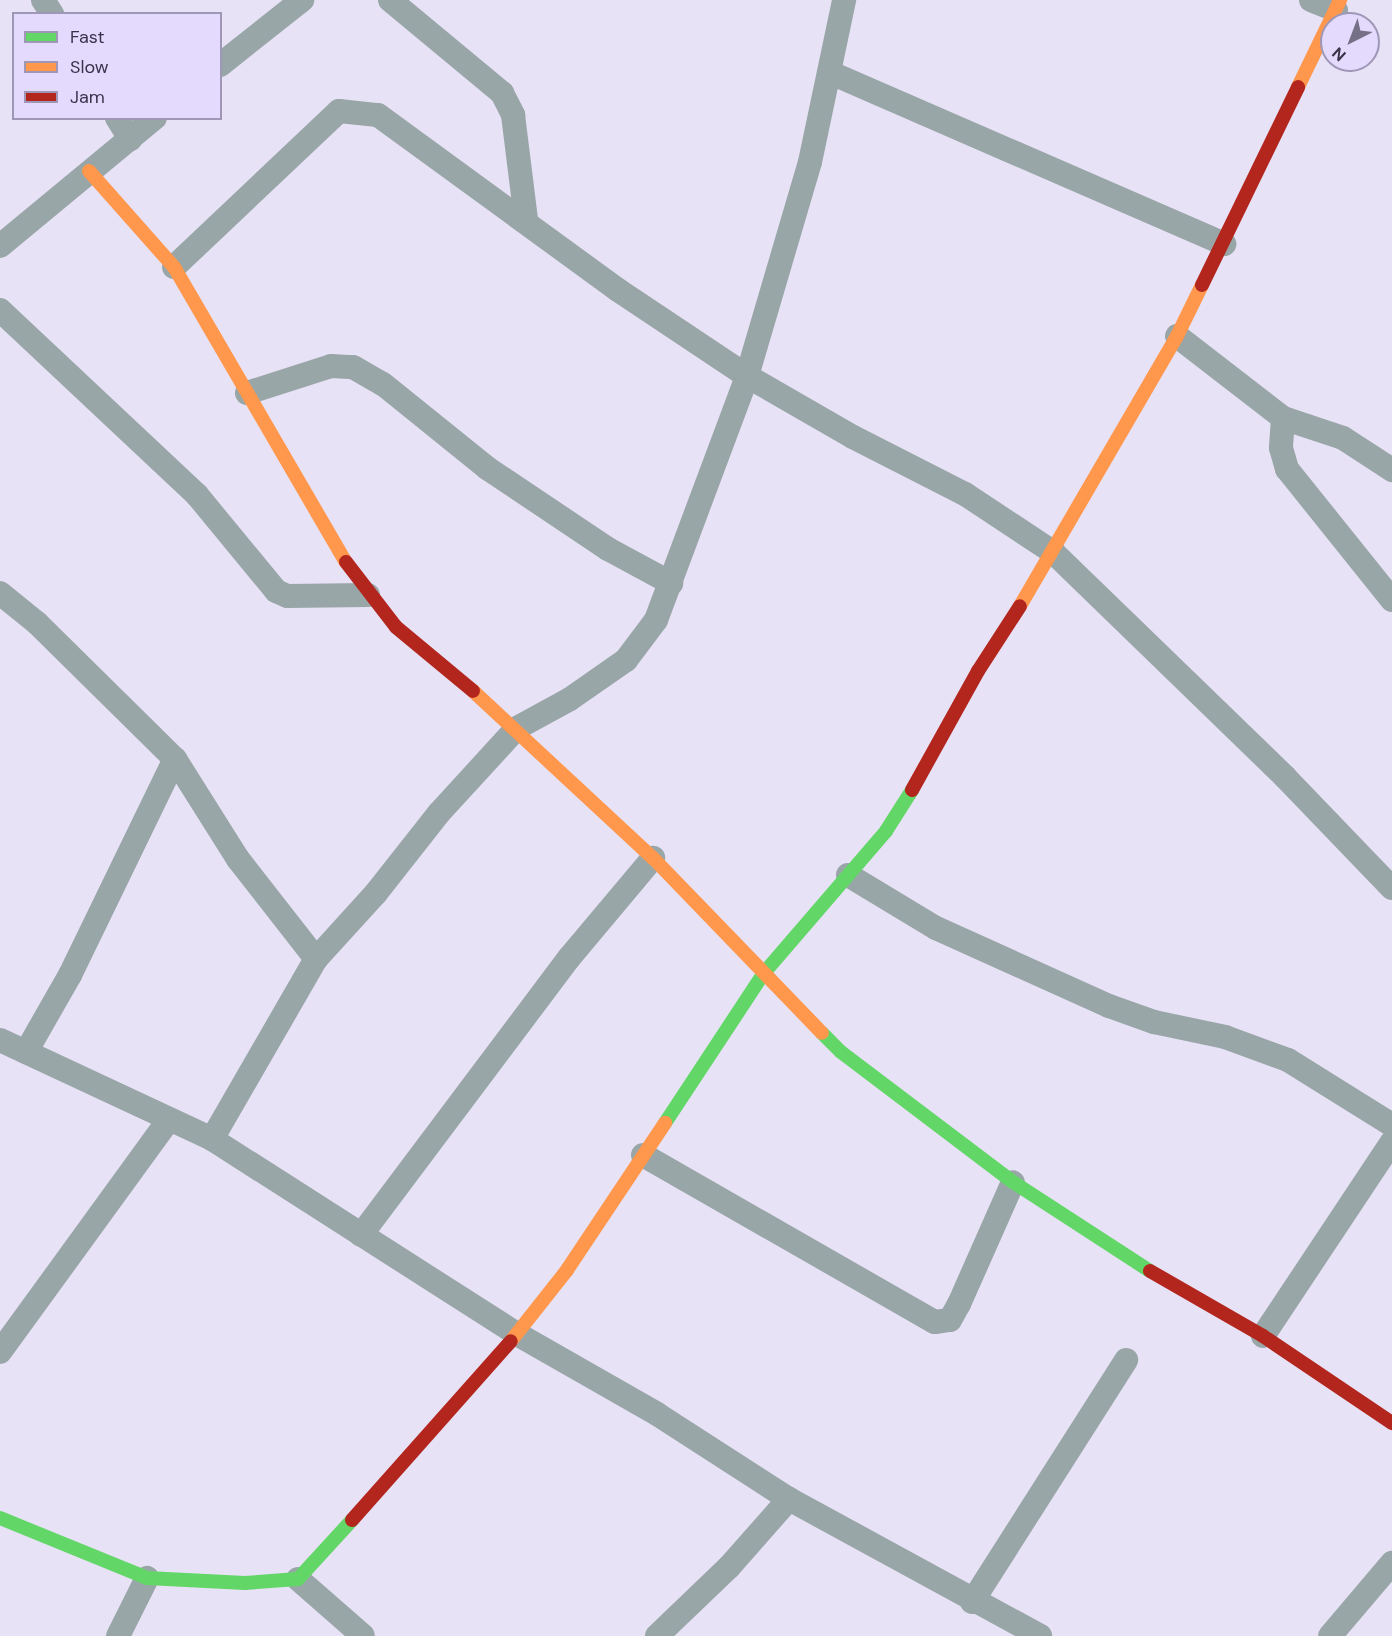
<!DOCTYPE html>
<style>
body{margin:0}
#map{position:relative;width:1392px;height:1636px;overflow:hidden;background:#e7e2f6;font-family:"DM Sans",sans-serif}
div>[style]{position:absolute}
.street>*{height:24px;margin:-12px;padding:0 12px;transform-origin:12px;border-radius:12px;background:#99a6a7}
.fast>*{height:14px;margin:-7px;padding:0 7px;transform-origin:7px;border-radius:7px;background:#63d668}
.slow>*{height:14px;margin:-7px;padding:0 7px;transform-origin:7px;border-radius:7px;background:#ff974d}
.jam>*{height:14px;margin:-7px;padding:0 7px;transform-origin:7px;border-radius:7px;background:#b3261e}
span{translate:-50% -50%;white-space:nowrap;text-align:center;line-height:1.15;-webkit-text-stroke:4.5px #e3dafe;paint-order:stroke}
.legend{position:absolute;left:12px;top:12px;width:210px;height:108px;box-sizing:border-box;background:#e3dafe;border:2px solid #9f97b6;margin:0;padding:8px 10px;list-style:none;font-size:18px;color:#39334a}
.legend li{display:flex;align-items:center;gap:12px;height:30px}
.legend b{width:30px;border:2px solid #9f97b6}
.north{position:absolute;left:1320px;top:12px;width:60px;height:60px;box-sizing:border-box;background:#e3dafe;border:2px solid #9f97b6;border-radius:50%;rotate:222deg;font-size:16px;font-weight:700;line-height:24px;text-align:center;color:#39334a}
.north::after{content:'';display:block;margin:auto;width:21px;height:27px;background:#767086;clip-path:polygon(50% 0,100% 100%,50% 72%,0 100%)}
</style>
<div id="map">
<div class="street">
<div style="left:43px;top:0;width:17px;rotate:57deg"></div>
<div style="left:390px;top:0;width:146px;rotate:39.7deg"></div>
<div style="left:502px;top:93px;width:25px;rotate:63deg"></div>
<div style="left:513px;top:115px;width:106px;rotate:82.9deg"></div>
<div style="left:1311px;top:0;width:27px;rotate:22deg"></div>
<div style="left:220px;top:65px;width:105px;rotate:-38.4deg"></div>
<div style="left:831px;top:73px;width:429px;rotate:23.5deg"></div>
<div style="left:117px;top:118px;width:25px;rotate:58deg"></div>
<div style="left:0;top:246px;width:201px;rotate:-39.6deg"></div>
<div style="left:174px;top:267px;width:227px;rotate:-43.4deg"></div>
<div style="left:339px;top:111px;width:39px;rotate:6deg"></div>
<div style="left:378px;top:115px;width:297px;rotate:36.1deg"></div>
<div style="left:618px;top:290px;width:155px;rotate:33.7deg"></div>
<div style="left:747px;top:376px;width:122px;rotate:29.9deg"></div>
<div style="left:853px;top:437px;width:126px;rotate:27deg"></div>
<div style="left:965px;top:494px;width:107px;rotate:33.5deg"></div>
<div style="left:1054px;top:553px;width:322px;rotate:44.1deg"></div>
<div style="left:1285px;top:777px;width:154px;rotate:46.1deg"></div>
<div style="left:0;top:310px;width:270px;rotate:43.2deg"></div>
<div style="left:197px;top:495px;width:124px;rotate:50.5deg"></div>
<div style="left:276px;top:591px;width:12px;rotate:24deg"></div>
<div style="left:287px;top:596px;width:81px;rotate:-0.7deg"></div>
<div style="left:1177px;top:336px;width:134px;rotate:37.7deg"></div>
<div style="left:1283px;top:418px;width:63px;rotate:18.4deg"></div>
<div style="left:1343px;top:438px;width:59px;rotate:33.1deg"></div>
<div style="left:247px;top:393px;width:88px;rotate:-17.8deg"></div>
<div style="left:331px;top:366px;width:22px;rotate:3deg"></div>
<div style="left:353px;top:367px;width:34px;rotate:30deg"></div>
<div style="left:383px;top:384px;width:134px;rotate:38.9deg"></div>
<div style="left:487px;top:468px;width:146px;rotate:33.8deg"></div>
<div style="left:608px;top:549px;width:72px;rotate:28.4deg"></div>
<div style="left:1283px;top:418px;width:30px;rotate:94deg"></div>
<div style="left:1281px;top:448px;width:22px;rotate:74deg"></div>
<div style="left:1287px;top:469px;width:168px;rotate:51.3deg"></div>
<div style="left:0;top:593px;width:48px;rotate:39deg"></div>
<div style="left:37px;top:623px;width:194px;rotate:44.6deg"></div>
<div style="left:175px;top:759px;width:118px;rotate:57.8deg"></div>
<div style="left:238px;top:859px;width:127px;rotate:52deg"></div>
<div style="left:848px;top:875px;width:103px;rotate:31.1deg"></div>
<div style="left:936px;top:928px;width:190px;rotate:24.3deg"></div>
<div style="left:1109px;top:1006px;width:48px;rotate:19.6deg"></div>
<div style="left:1154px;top:1022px;width:73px;rotate:11.9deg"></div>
<div style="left:1225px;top:1037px;width:67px;rotate:20.1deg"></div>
<div style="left:1288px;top:1060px;width:123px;rotate:32deg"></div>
<div style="left:0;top:1040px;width:234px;rotate:25deg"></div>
<div style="left:212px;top:1139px;width:362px;rotate:32.6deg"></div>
<div style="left:517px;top:1334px;width:161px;rotate:29.7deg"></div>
<div style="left:657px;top:1414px;width:157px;rotate:32.8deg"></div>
<div style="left:789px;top:1499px;width:286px;rotate:28.6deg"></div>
<div style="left:26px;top:1052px;width:89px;rotate:-60.3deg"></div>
<div style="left:70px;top:975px;width:240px;rotate:-64.1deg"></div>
<div style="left:212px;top:1139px;width:208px;rotate:-60deg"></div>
<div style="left:316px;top:959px;width:89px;rotate:-47.7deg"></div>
<div style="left:376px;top:893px;width:102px;rotate:-51.8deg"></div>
<div style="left:439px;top:813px;width:115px;rotate:-47.5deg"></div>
<div style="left:517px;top:728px;width:60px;rotate:-28.7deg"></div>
<div style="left:570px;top:699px;width:68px;rotate:-34.9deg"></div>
<div style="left:626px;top:660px;width:50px;rotate:-53.1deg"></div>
<div style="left:656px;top:620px;width:260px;rotate:-69.5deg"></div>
<div style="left:747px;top:376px;width:223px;rotate:-73.6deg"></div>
<div style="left:810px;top:162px;width:166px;rotate:-78.1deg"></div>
<div style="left:643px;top:1155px;width:336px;rotate:29.8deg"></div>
<div style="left:935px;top:1322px;width:15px;rotate:-8deg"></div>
<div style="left:950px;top:1320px;width:18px;rotate:-61deg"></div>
<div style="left:959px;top:1304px;width:133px;rotate:-66.1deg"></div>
<div style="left:361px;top:1235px;width:346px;rotate:-53.1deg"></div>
<div style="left:569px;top:958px;width:131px;rotate:-50deg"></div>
<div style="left:1263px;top:1336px;width:233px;rotate:-56.4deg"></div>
<div style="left:0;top:1352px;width:286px;rotate:-54deg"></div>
<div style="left:298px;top:1579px;width:86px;rotate:41.2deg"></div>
<div style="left:972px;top:1602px;width:287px;rotate:-57.5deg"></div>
<div style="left:118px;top:1636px;width:65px;rotate:-63.4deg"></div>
<div style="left:657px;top:1636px;width:100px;rotate:-43.8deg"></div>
<div style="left:729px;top:1567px;width:91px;rotate:-48.6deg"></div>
<div style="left:1330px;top:1636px;width:96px;rotate:-49.7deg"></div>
</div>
<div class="fast">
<div style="left:822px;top:1033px;width:27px;rotate:45deg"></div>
<div style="left:841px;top:1052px;width:216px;rotate:37.1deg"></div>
<div style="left:1013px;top:1182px;width:163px;rotate:33deg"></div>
<div style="left:665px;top:1123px;width:180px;rotate:-56.6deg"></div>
<div style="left:764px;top:973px;width:187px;rotate:-49.3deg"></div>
<div style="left:886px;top:831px;width:49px;rotate:-57.6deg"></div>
<div style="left:0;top:1518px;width:159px;rotate:22.2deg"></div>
<div style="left:147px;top:1578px;width:98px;rotate:2.9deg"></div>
<div style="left:245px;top:1583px;width:53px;rotate:-4.3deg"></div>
<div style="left:298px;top:1579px;width:80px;rotate:-47.5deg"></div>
</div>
<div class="slow">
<div style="left:1298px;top:87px;width:97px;rotate:-64.2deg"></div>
<div style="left:89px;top:171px;width:128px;rotate:48.5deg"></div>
<div style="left:174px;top:267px;width:341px;rotate:59.8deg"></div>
<div style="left:1020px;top:606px;width:312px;rotate:-59.8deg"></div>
<div style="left:1177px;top:336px;width:57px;rotate:-63.9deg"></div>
<div style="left:473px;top:691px;width:246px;rotate:42.9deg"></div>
<div style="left:653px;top:858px;width:243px;rotate:46deg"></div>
<div style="left:511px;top:1341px;width:90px;rotate:-51.7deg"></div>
<div style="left:567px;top:1270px;width:177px;rotate:-56.3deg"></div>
</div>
<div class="jam">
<div style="left:1202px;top:285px;width:220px;rotate:-64.1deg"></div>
<div style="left:346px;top:562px;width:82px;rotate:52.4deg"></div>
<div style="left:396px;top:627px;width:100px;rotate:39.7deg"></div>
<div style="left:912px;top:790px;width:136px;rotate:-61deg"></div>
<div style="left:978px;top:671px;width:77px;rotate:-57.1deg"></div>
<div style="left:1150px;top:1271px;width:130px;rotate:29.9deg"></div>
<div style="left:1263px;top:1336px;width:156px;rotate:34deg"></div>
<div style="left:352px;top:1520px;width:239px;rotate:-48.4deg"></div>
</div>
<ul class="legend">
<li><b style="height:8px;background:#63d668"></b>Fast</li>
<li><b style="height:8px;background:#ff974d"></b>Slow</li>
<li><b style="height:8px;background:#b3261e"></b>Jam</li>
</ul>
<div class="north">N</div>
</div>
